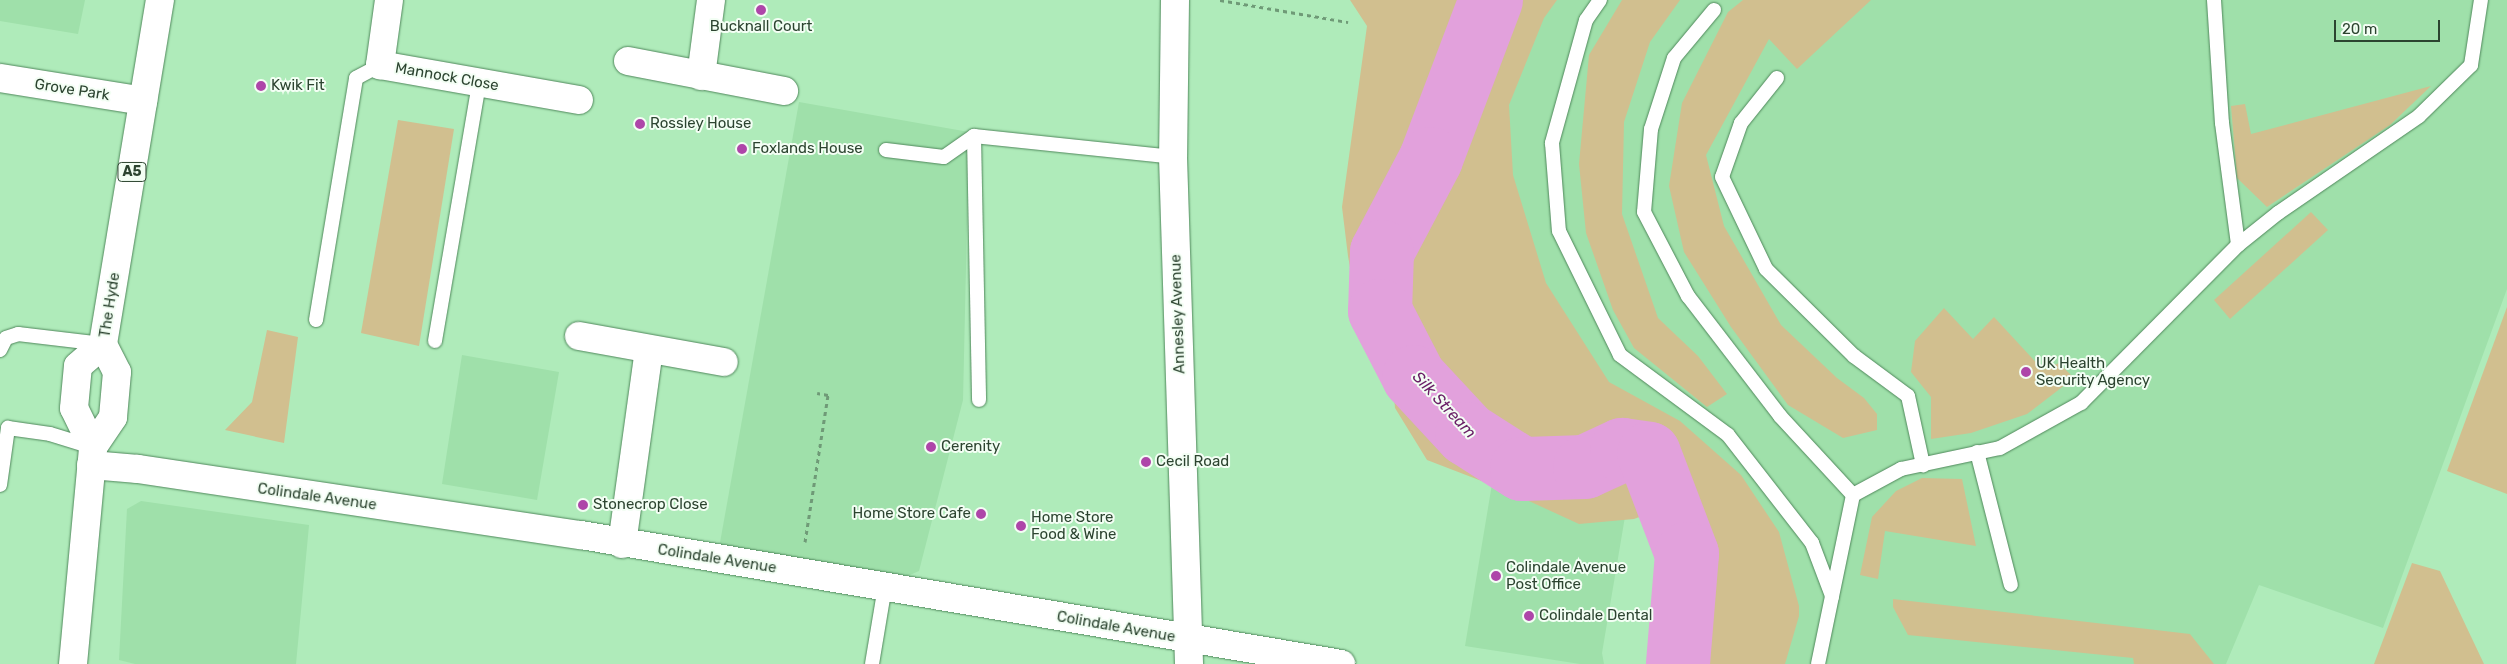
<!DOCTYPE html>
<style>
body{margin:0}
#map{position:relative;width:2507px;height:664px;overflow:hidden;background:#afebba;font-family:Rubik,sans-serif}
div>[style]{position:absolute}
.built>*{inset:0;background:#9fe0aa}
.green>*{inset:0;background:#d1bf8f}
.river>*{height:64px;margin:-32px;padding:0 32px;transform-origin:32px;border-radius:32px;background:#e2a1dc}
.path>*{height:3px;margin-top:-1.5px;transform-origin:0;background:repeating-linear-gradient(90deg,#6f9a77 0 4px,transparent 0 8px)}
.roads{filter:drop-shadow(0 0 1px #50885c) drop-shadow(0 0 1px #50885c)}
.service>*{height:14px;margin:-7px;padding:0 7px;transform-origin:7px;border-radius:7px;background:#fff}
.minor>*{height:28px;margin:-14px;padding:0 14px;transform-origin:14px;border-radius:14px;background:#fff}
.tertiary>*{height:28px;margin:-14px;padding:0 14px;transform-origin:14px;border-radius:14px;background:#fff}
.primary>*{height:28px;margin:-14px;padding:0 14px;transform-origin:14px;border-radius:14px;background:#fff}
.dots>*{width:14px;height:14px;translate:-50% -50%;box-sizing:border-box;border:2px solid #f3fef4;border-radius:50%}
span{translate:-50% -50%;white-space:nowrap;text-align:center;line-height:1.15;-webkit-text-stroke:4px #f3fef4;paint-order:stroke}
.shield-label span{padding:1px 4px;background:#f3fef4;border:1px solid;border-radius:4px;-webkit-text-stroke-width:0}
.shield-label{font-size:14px;color:#2c4430;font-weight:700}
.poi-label{font-size:15px;color:#2c4430}
.left{translate:0 -50%;text-align:left}
.right{translate:-100% -50%;text-align:right}
.street-label{font-size:15px;color:#2c4430}
.water-label{font-size:16px;color:#691e66;font-style:italic}
.scale{position:absolute;left:2334px;top:20px;width:106px;height:22px;box-sizing:border-box;border:2px solid #2c4430;border-top:0;padding-left:6px;font-size:15px;line-height:18px;white-space:nowrap;color:#2c4430;-webkit-text-stroke:4px #f3fef4;paint-order:stroke}
</style>
<div id="map">
<div class="built">
<div style="clip-path:polygon(0 0,85px 0,78px 34px,0 21px)"></div>
<div style="clip-path:polygon(1473px 0,2507px 0,2507px 289px,2383px 628px,2259px 585px,2226px 664px,1688px 664px,1703px 556px,1684px 491px,1506px 319px)"></div>
<div style="clip-path:polygon(799px 102px,969px 132px,963px 400px,919px 571px,885px 586px,716px 565px)"></div>
<div style="clip-path:polygon(462px 355px,559px 372px,537px 500px,442px 484px)"></div>
<div style="clip-path:polygon(1503px 418px,1630px 487px,1602px 653px,1604px 664px,1580px 664px,1465px 646px)"></div>
<div style="clip-path:polygon(141px 501px,309px 525px,296px 664px,135px 664px,119px 660px,127px 509px)"></div>
</div>
<div class="green">
<div style="clip-path:polygon(1350px 0,1557px 0,1544px 18px,1509px 105px,1513px 175px,1546px 283px,1609px 382px,1680px 421px,1741px 475px,1779px 532px,1799px 606px,1799px 616px,1785px 664px,1691px 664px,1698px 592px,1699px 540px,1681px 502px,1634px 519px,1579px 524px,1505px 490px,1427px 460px,1395px 408px,1388px 326px,1358px 312px,1348px 256px,1342px 207px,1367px 26px)"></div>
<div style="clip-path:polygon(1622px 0,1680px 0,1650px 42px,1624px 122px,1622px 214px,1658px 318px,1698px 356px,1727px 394px,1707px 407px,1634px 348px,1613px 310px,1586px 233px,1579px 164px,1589px 55px)"></div>
<div style="clip-path:polygon(1743px 0,1871px 0,1797px 69px,1769px 39px,1706px 155px,1724px 226px,1781px 325px,1837px 378px,1864px 398px,1877px 414px,1877px 430px,1843px 438px,1788px 405px,1731px 327px,1684px 252px,1669px 186px,1682px 103px,1728px 12px)"></div>
<div style="clip-path:polygon(2431px 86px,2390px 125px,2267px 207px,2237px 178px,2231px 106px,2245px 104px,2251px 134px)"></div>
<div style="clip-path:polygon(398px 120px,454px 129px,419px 346px,361px 333px)"></div>
<div style="clip-path:polygon(2311px 212px,2328px 230px,2230px 319px,2214px 300px)"></div>
<div style="clip-path:polygon(2507px 307px,2507px 494px,2447px 471px)"></div>
<div style="clip-path:polygon(1944px 308px,1973px 339px,1994px 317px,2043px 370px,2059px 363px,2074px 378px,2027px 414px,1971px 433px,1931px 439px,1931px 397px,1911px 372px,1915px 341px)"></div>
<div style="clip-path:polygon(267px 330px,298px 337px,284px 443px,225px 430px,252px 402px)"></div>
<div style="clip-path:polygon(1922px 478px,1962px 479px,1976px 546px,1885px 531px,1878px 579px,1860px 575px,1872px 517px,1896px 491px)"></div>
<div style="clip-path:polygon(2412px 563px,2440px 571px,2484px 664px,2374px 664px)"></div>
<div style="clip-path:polygon(1893px 599px,2190px 634px,2214px 664px,2134px 664px,2133px 658px,1908px 635px,1893px 607px)"></div>
</div>
<div class="river">
<div style="left:1491px;top:0;width:170px;rotate:110.7deg"></div>
<div style="left:1431px;top:159px;width:105px;rotate:117.8deg"></div>
<div style="left:1382px;top:252px;width:59px;rotate:91.9deg"></div>
<div style="left:1380px;top:311px;width:74px;rotate:62.7deg"></div>
<div style="left:1414px;top:377px;width:78px;rotate:47.1deg"></div>
<div style="left:1467px;top:434px;width:65px;rotate:32.5deg"></div>
<div style="left:1522px;top:469px;width:63px;rotate:-1.8deg"></div>
<div style="left:1585px;top:467px;width:41px;rotate:-24.7deg"></div>
<div style="left:1622px;top:450px;width:27px;rotate:8deg"></div>
<div style="left:1649px;top:454px;width:107px;rotate:69.2deg"></div>
<div style="left:1687px;top:554px;width:110px;rotate:94.7deg"></div>
</div>
<div class="path">
<div style="left:1220px;top:0;width:130px;rotate:9.8deg"></div>
<div style="left:805px;top:542px;width:149px;rotate:-81.1deg"></div>
<div style="left:828px;top:395px;width:11px;rotate:-170deg"></div>
</div>
<div class="roads">
<div class="service">
<div style="left:1600px;top:0;width:24px;rotate:125deg"></div>
<div style="left:1586px;top:20px;width:128px;rotate:105.5deg"></div>
<div style="left:1552px;top:143px;width:88px;rotate:85.5deg"></div>
<div style="left:1559px;top:231px;width:138px;rotate:63.8deg"></div>
<div style="left:1620px;top:355px;width:134px;rotate:36.5deg"></div>
<div style="left:1728px;top:435px;width:137px;rotate:52.1deg"></div>
<div style="left:1812px;top:543px;width:57px;rotate:69.3deg"></div>
<div style="left:2214px;top:0;width:123px;rotate:86.3deg"></div>
<div style="left:2222px;top:123px;width:123px;rotate:82.5deg"></div>
<div style="left:1714px;top:10px;width:62px;rotate:129.8deg"></div>
<div style="left:1674px;top:58px;width:75px;rotate:107.9deg"></div>
<div style="left:1651px;top:129px;width:83px;rotate:94.8deg"></div>
<div style="left:1644px;top:212px;width:95px;rotate:62.4deg"></div>
<div style="left:1688px;top:296px;width:151px;rotate:52.5deg"></div>
<div style="left:1780px;top:416px;width:108px;rotate:47.3deg"></div>
<div style="left:1777px;top:78px;width:58px;rotate:128.7deg"></div>
<div style="left:1741px;top:123px;width:57px;rotate:109.4deg"></div>
<div style="left:1722px;top:177px;width:102px;rotate:64.4deg"></div>
<div style="left:1766px;top:269px;width:124px;rotate:44.7deg"></div>
<div style="left:1854px;top:356px;width:67px;rotate:36.5deg"></div>
<div style="left:1908px;top:396px;width:71px;rotate:77.7deg"></div>
<div style="left:974px;top:136px;width:264px;rotate:88.9deg"></div>
<div style="left:886px;top:150px;width:58px;rotate:6.9deg"></div>
<div style="left:944px;top:157px;width:37px;rotate:-35deg"></div>
<div style="left:974px;top:136px;width:200px;rotate:6deg"></div>
<div style="left:316px;top:320px;width:245px;rotate:-80.6deg"></div>
<div style="left:356px;top:78px;width:27px;rotate:-28deg"></div>
<div style="left:435px;top:341px;width:262px;rotate:-80.3deg"></div>
<div style="left:0;top:350px;width:13px;rotate:-63deg"></div>
<div style="left:6px;top:338px;width:13px;rotate:-18deg"></div>
<div style="left:18px;top:334px;width:85px;rotate:6.8deg"></div>
<div style="left:1977px;top:452px;width:137px;rotate:75.7deg"></div>
<div style="left:0;top:485px;width:58px;rotate:-82deg"></div>
<div style="left:8px;top:428px;width:42px;rotate:8.1deg"></div>
<div style="left:50px;top:434px;width:44px;rotate:17.2deg"></div>
<div style="left:872px;top:664px;width:79px;rotate:-80.5deg"></div>
<div style="left:1818px;top:664px;width:173px;rotate:-78.3deg"></div>
<div style="left:1853px;top:495px;width:55px;rotate:-28.4deg"></div>
<div style="left:1901px;top:469px;width:101px;rotate:-12deg"></div>
<div style="left:2000px;top:448px;width:93px;rotate:-29.1deg"></div>
<div style="left:2081px;top:403px;width:223px;rotate:-45.2deg"></div>
<div style="left:2238px;top:245px;width:51px;rotate:-38.7deg"></div>
<div style="left:2278px;top:213px;width:171px;rotate:-34.5deg"></div>
<div style="left:2419px;top:116px;width:73px;rotate:-44.4deg"></div>
<div style="left:2471px;top:65px;width:66px;rotate:-81.3deg"></div>
</div>
<div class="minor">
<div style="left:389px;top:0;width:66px;rotate:97.9deg"></div>
<div style="left:380px;top:65px;width:202px;rotate:10deg"></div>
<div style="left:1175px;top:0;width:157px;rotate:90.7deg"></div>
<div style="left:1173px;top:157px;width:507px;rotate:88.19deg"></div>
<div style="left:628px;top:61px;width:159px;rotate:10.9deg"></div>
<div style="left:701px;top:76px;width:77px;rotate:-82.5deg"></div>
<div style="left:0;top:78px;width:145px;rotate:9.1deg"></div>
<div style="left:579px;top:336px;width:147px;rotate:10.2deg"></div>
<div style="left:622px;top:544px;width:196px;rotate:-82.1deg"></div>
</div>
<div class="tertiary">
<div style="left:91px;top:465px;width:47px;rotate:4.9deg"></div>
<div style="left:138px;top:469px;width:448px;rotate:8.5deg"></div>
<div style="left:581px;top:535px;width:771px;rotate:9.63deg"></div>
</div>
<div class="primary">
<div style="left:93px;top:447px;width:43px;rotate:-116deg"></div>
<div style="left:74px;top:408px;width:42px;rotate:-84.6deg"></div>
<div style="left:78px;top:366px;width:33px;rotate:-41deg"></div>
<div style="left:73px;top:664px;width:218px;rotate:-84.7deg"></div>
<div style="left:93px;top:447px;width:36px;rotate:-56deg"></div>
<div style="left:113px;top:417px;width:45px;rotate:-84.9deg"></div>
<div style="left:117px;top:372px;width:31px;rotate:-117deg"></div>
<div style="left:103px;top:344px;width:349px;rotate:-80.6deg"></div>
</div>
</div>
<div class="dots">
<div style="left:761px;top:10px;background:#ae46a9"></div>
<div style="left:261px;top:86px;background:#ae46a9"></div>
<div style="left:640px;top:124px;background:#ae46a9"></div>
<div style="left:742px;top:149px;background:#ae46a9"></div>
<div style="left:2026px;top:372px;background:#ae46a9"></div>
<div style="left:931px;top:447px;background:#ae46a9"></div>
<div style="left:1146px;top:462px;background:#ae46a9"></div>
<div style="left:583px;top:505px;background:#ae46a9"></div>
<div style="left:981px;top:514px;background:#ae46a9"></div>
<div style="left:1021px;top:526px;background:#ae46a9"></div>
<div style="left:1496px;top:576px;background:#ae46a9"></div>
<div style="left:1529px;top:616px;background:#ae46a9"></div>
</div>
<div class="shield-label">
<span style="left:132px;top:172px">A5</span>
</div>
<div class="poi-label">
<span style="left:761px;top:27px">Bucknall Court</span>
<span class="left" style="left:271px;top:86px">Kwik Fit</span>
<span class="left" style="left:650px;top:124px">Rossley House</span>
<span class="left" style="left:752px;top:149px">Foxlands House</span>
<span class="left" style="left:2036px;top:372px">UK Health<br>Security Agency</span>
<span class="left" style="left:941px;top:447px">Cerenity</span>
<span class="left" style="left:1156px;top:462px">Cecil Road</span>
<span class="left" style="left:593px;top:505px">Stonecrop Close</span>
<span class="right" style="left:971px;top:514px">Home Store Cafe</span>
<span class="left" style="left:1031px;top:526px">Home Store<br>Food &amp; Wine</span>
<span class="left" style="left:1506px;top:576px">Colindale Avenue<br>Post Office</span>
<span class="left" style="left:1539px;top:616px">Colindale Dental</span>
</div>
<div class="street-label">
<span style="left:447px;top:77px;rotate:10deg">Mannock Close</span>
<span style="left:72px;top:90px;rotate:9deg">Grove Park</span>
<span style="left:110px;top:305px;rotate:-81deg">The Hyde</span>
<span style="left:1178px;top:314px;rotate:-92deg">Annesley Avenue</span>
<span style="left:317px;top:497px;rotate:8deg">Colindale Avenue</span>
<span style="left:717px;top:559px;rotate:9deg">Colindale Avenue</span>
<span style="left:1116px;top:627px;rotate:10deg">Colindale Avenue</span>
</div>
<div class="water-label">
<span style="left:1444px;top:405px;rotate:47deg">Silk Stream</span>
</div>
<div class="scale">20 m</div>
</div>
